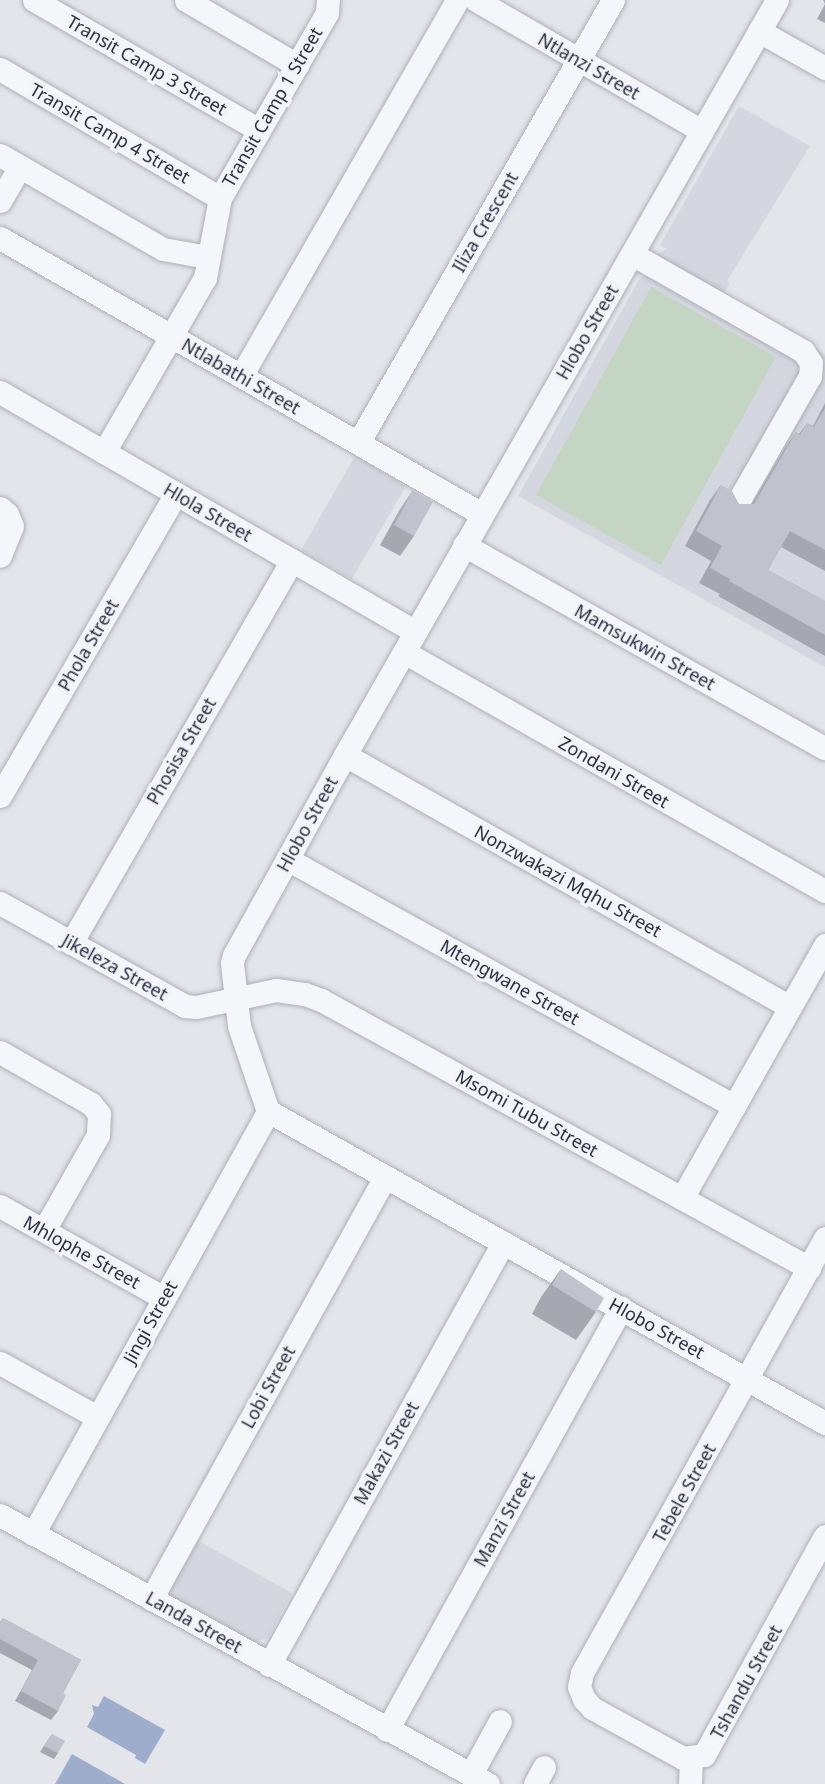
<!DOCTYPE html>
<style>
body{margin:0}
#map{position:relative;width:825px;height:1784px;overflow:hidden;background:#e3e5eb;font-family:"Noto Sans",sans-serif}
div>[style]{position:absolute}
.built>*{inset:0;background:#d5d7e0}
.green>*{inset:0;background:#c5d5c4}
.water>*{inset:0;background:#9eadcb}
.roads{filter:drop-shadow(0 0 2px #acafb9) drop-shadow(0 0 2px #acafb9)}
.minor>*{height:23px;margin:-11.5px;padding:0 11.5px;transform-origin:11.5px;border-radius:11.5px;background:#f5f6f9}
.wall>*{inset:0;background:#a5a8b1}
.building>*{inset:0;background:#c0c3ce}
span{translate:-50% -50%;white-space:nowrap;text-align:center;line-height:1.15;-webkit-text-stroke:7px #f2f4f8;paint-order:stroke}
.street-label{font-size:18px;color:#2a3043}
</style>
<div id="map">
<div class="built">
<div style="clip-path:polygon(739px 106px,810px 146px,727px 281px,730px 283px,722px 297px,825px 355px,825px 667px,518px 496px,640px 278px,647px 275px,659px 253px,667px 249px,660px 245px)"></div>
<div style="clip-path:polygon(355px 456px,406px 486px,352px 579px,301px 550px)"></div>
<div style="clip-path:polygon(197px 1540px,292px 1593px,268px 1638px,254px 1642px,172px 1597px,170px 1590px)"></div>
</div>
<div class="green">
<div style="clip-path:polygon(651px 287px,776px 357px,661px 565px,536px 495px)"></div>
</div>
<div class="water">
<div style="clip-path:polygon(104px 1696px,165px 1730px,145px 1764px,135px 1758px,136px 1755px,87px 1727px,94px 1714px,92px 1705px,98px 1707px)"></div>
<div style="clip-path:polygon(72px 1754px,125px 1784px,55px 1784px)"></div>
</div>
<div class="roads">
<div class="minor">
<div style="left:34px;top:0;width:260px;rotate:30deg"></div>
<div style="left:186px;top:0;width:129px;rotate:30.4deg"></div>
<div style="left:476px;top:0;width:261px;rotate:30.1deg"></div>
<div style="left:777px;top:0;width:870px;rotate:119.78deg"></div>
<div style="left:345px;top:755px;width:229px;rotate:119deg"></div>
<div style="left:234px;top:955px;width:8px;rotate:104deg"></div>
<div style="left:232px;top:963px;width:63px;rotate:83.7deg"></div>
<div style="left:239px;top:1026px;width:90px;rotate:71.2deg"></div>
<div style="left:268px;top:1111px;width:638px;rotate:29.26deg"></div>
<div style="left:759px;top:31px;width:76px;rotate:29.3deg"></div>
<div style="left:0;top:69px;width:255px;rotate:30.4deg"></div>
<div style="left:0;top:155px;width:188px;rotate:30deg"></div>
<div style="left:163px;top:249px;width:46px;rotate:10.1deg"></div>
<div style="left:0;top:201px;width:39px;rotate:-60deg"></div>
<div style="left:0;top:238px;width:555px;rotate:29.8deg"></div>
<div style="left:632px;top:254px;width:197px;rotate:29.6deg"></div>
<div style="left:803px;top:351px;width:14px;rotate:56deg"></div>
<div style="left:811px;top:363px;width:13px;rotate:94deg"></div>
<div style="left:810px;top:376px;width:151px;rotate:119.8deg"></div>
<div style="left:241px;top:376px;width:434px;rotate:-60.1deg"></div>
<div style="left:0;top:392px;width:479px;rotate:30deg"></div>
<div style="left:358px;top:443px;width:511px;rotate:-60.07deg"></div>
<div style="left:104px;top:452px;width:201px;rotate:-59.9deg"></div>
<div style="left:205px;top:278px;width:81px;rotate:-79.4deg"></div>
<div style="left:220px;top:198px;width:214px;rotate:-60deg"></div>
<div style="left:327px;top:13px;width:13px;rotate:-86deg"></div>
<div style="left:0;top:508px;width:9px;rotate:41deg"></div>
<div style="left:7px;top:514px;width:13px;rotate:67deg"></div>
<div style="left:12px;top:526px;width:32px;rotate:112deg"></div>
<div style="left:464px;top:545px;width:414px;rotate:29.4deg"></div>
<div style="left:404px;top:652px;width:484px;rotate:29.6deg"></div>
<div style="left:345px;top:755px;width:511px;rotate:29.52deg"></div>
<div style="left:0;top:796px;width:350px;rotate:-59.8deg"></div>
<div style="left:287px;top:859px;width:511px;rotate:28.92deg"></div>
<div style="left:0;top:903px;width:212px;rotate:29.1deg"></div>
<div style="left:185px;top:1006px;width:11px;rotate:5deg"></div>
<div style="left:196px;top:1007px;width:82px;rotate:-12deg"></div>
<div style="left:276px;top:990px;width:29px;rotate:8deg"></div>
<div style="left:305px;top:994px;width:17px;rotate:21deg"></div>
<div style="left:321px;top:1000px;width:557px;rotate:28.77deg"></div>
<div style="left:71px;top:943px;width:442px;rotate:-60deg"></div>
<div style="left:0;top:1052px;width:105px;rotate:29.7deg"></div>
<div style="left:91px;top:1104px;width:13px;rotate:51deg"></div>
<div style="left:99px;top:1114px;width:21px;rotate:93deg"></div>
<div style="left:98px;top:1135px;width:109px;rotate:119.6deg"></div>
<div style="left:682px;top:1198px;width:291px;rotate:-60.5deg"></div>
<div style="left:0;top:1206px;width:188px;rotate:29.3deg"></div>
<div style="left:825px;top:1238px;width:498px;rotate:119.2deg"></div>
<div style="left:582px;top:1673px;width:14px;rotate:102deg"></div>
<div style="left:579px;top:1687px;width:13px;rotate:67deg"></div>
<div style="left:584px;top:1699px;width:12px;rotate:48deg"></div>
<div style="left:592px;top:1708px;width:104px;rotate:28.8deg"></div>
<div style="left:683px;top:1758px;width:21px;rotate:-8deg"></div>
<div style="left:704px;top:1755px;width:250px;rotate:-61.1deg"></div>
<div style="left:0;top:1363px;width:111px;rotate:29.1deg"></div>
<div style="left:0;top:1515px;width:557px;rotate:28.86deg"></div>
<div style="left:33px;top:1534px;width:484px;rotate:-60.9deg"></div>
<div style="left:151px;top:1599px;width:483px;rotate:-61deg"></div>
<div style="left:269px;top:1665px;width:483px;rotate:-61deg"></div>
<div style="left:387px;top:1730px;width:483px;rotate:-61deg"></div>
<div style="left:471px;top:1774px;width:60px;rotate:-61.3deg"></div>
<div style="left:535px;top:1784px;width:19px;rotate:-62deg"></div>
<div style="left:690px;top:1784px;width:25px;rotate:-88deg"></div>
</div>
</div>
<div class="wall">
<div style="clip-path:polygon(823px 0,825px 0,825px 23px,817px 19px,825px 4px)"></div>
<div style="clip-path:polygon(825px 403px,825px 571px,781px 547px,768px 570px,825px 601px,825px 656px,718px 596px,720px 594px,699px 583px,711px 561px,685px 546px,710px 500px,721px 485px,739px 504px,752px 504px,785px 448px,796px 432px,799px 434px,807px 423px,813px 426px)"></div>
<div style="clip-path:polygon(413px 490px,414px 536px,400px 556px,380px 545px,399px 511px)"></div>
<div style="clip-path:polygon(561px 1269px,596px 1312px,576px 1340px,532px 1314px,541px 1297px)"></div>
<div style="clip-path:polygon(3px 1618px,81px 1660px,63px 1693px,58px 1711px,51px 1720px,15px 1701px,32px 1670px,0 1653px,0 1622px)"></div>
<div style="clip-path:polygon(52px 1734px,58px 1753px,54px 1759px,40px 1752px)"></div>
</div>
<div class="building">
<div style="clip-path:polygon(825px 408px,825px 550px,790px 531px,768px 570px,825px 601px,825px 635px,729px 581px,730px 579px,710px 568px,722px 546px,696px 531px,721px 485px,732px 491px,739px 504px,754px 504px,796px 432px,800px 435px,807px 423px,814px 427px)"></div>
<div style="clip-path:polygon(413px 490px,433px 502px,414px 536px,394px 525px)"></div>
<div style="clip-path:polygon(561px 1269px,604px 1298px,596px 1312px,552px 1285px)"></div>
<div style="clip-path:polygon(3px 1618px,81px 1660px,63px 1693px,66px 1695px,58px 1711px,21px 1691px,38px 1660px,0 1639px,0 1623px)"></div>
<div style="clip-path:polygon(52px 1734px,65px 1741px,58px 1753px,44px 1746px)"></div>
</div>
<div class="street-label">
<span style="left:147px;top:65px;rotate:30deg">Transit Camp 3 Street</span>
<span style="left:589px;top:66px;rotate:30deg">Ntlanzi Street</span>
<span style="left:272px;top:107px;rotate:-60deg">Transit Camp 1 Street</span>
<span style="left:110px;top:133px;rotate:30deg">Transit Camp 4 Street</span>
<span style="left:485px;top:222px;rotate:-60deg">Iliza Crescent</span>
<span style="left:587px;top:332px;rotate:-60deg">Hlobo Street</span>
<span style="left:241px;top:376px;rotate:30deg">Ntlabathi Street</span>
<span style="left:208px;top:512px;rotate:30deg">Hlola Street</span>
<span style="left:88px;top:645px;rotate:-60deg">Phola Street</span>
<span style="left:645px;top:647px;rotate:29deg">Mamsukwin Street</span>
<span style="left:181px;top:751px;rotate:-60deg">Phosisa Street</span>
<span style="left:614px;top:772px;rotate:30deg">Zondani Street</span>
<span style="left:307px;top:824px;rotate:-61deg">Hlobo Street</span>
<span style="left:568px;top:881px;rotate:29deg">Nonzwakazi Mqhu Street</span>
<span style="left:115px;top:967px;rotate:29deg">Jikeleza Street</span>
<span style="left:510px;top:982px;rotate:29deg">Mtengwane Street</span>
<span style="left:527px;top:1113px;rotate:29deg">Msomi Tubu Street</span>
<span style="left:82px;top:1252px;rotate:29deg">Mhlophe Street</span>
<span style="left:150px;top:1322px;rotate:-61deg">Jingi Street</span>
<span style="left:657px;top:1328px;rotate:29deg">Hlobo Street</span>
<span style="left:268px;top:1387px;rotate:-61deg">Lobi Street</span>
<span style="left:386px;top:1453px;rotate:-61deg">Makazi Street</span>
<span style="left:684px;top:1493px;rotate:-61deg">Tebele Street</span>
<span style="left:504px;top:1519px;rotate:-61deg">Manzi Street</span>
<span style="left:194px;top:1622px;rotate:29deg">Landa Street</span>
<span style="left:746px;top:1682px;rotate:-61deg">Tshandu Street</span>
</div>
</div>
